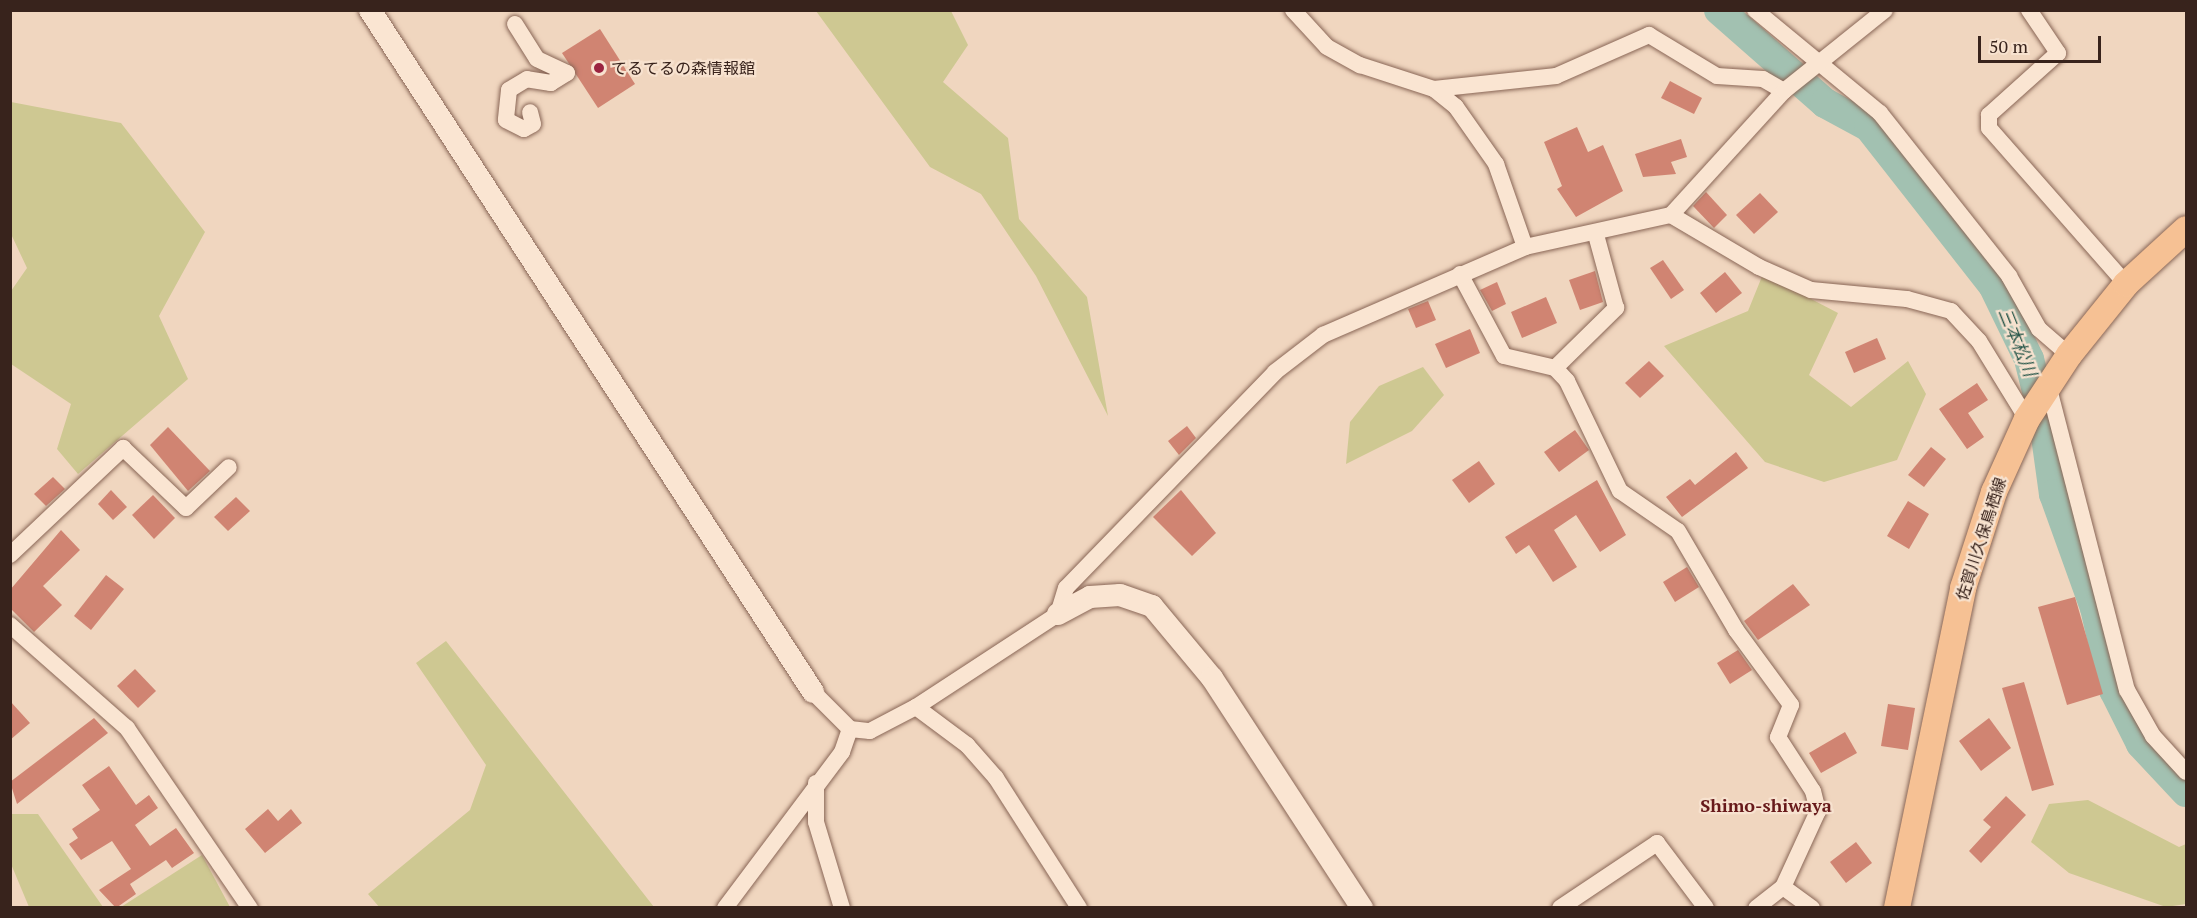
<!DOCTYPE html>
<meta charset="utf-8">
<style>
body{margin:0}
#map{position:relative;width:2197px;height:918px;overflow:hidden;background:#f0d6bf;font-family:"PT Serif","Noto Sans JP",serif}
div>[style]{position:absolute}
.green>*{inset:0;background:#cec892}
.river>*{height:30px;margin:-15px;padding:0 15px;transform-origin:15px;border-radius:15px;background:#a2c1b1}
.building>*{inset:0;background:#d08472}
.roads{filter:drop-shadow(0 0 2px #896656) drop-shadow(0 0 2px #896656)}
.street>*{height:16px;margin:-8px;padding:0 8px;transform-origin:8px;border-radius:8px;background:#fae5d2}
.secondary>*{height:22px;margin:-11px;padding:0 11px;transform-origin:11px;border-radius:11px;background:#fae5d2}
.primary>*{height:26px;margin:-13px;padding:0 13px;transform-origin:13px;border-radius:13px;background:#f6c194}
.dots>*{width:16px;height:16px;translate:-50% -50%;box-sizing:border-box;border:3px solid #f7e2cf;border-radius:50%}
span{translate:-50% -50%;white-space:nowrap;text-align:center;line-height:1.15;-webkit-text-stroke:4.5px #f7e2cf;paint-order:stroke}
.poi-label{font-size:16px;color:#38231c}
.left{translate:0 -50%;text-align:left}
.street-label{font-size:16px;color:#38231c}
.water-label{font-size:18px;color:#2a584b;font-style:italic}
.neighbourhood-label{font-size:18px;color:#67191a;font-weight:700}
.frame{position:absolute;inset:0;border:12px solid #38231c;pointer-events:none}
.scale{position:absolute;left:1978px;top:36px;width:123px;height:27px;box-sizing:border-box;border:3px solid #38231c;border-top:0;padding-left:8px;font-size:18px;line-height:21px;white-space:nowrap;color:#38231c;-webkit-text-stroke:4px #f7e2cf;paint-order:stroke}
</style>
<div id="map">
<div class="green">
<div style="clip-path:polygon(816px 11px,951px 11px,968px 45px,943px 82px,1008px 138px,1019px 219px,1087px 297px,1108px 416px,1036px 276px,981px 194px,930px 167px)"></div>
<div style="clip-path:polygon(11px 102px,121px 123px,205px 232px,159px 316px,188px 379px,78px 474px,57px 449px,71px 404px,11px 364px,11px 291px,27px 268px,11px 234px)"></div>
<div style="clip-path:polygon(1763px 274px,1838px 313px,1809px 375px,1851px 407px,1908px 361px,1926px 394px,1897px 460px,1824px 482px,1765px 462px,1664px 346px,1748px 311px)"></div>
<div style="clip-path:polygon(1423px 367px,1444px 395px,1412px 431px,1346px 464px,1350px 422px,1379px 386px)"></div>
<div style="clip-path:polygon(446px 641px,654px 907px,380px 908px,368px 894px,470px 810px,486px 765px,416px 663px)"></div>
<div style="clip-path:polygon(2088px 800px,2179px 847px,2186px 844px,2186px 904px,2166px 907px,2069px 873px,2031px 842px,2049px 804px)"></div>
<div style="clip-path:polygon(10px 814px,38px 814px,103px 907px,29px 907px,11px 864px)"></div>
<div style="clip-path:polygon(202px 855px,230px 907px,121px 907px)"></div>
</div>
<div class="river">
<div style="left:1719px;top:10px;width:141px;rotate:41.3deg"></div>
<div style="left:1825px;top:103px;width:50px;rotate:28.6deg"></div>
<div style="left:1869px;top:127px;width:201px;rotate:51.9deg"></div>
<div style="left:1993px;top:285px;width:82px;rotate:64.1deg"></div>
<div style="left:2029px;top:359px;width:58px;rotate:76deg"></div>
<div style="left:2043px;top:415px;width:80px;rotate:82.1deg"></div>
<div style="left:2054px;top:494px;width:121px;rotate:70.2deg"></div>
<div style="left:2095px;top:608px;width:84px;rotate:77deg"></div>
<div style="left:2114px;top:690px;width:60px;rotate:63.4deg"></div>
<div style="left:2141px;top:744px;width:66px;rotate:46.8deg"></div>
</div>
<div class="building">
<div style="clip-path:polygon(600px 29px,635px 84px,598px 108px,562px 53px)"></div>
<div style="clip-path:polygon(1670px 81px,1702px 98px,1694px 114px,1661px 98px)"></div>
<div style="clip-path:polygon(1577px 127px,1588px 152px,1603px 145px,1623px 191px,1576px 217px,1557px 189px,1562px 186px,1544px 142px)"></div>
<div style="clip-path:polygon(1681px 139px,1687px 157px,1671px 162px,1676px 174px,1643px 177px,1635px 154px)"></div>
<div style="clip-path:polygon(1706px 192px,1727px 215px,1714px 228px,1693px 206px)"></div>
<div style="clip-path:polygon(1760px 193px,1778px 212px,1754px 234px,1736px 215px)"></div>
<div style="clip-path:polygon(1663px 260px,1684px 290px,1671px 299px,1650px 268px)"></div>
<div style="clip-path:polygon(1595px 271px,1603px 302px,1580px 310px,1569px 280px)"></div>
<div style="clip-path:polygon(1725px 272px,1742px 293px,1716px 313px,1700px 293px)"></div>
<div style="clip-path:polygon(1497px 282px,1506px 304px,1492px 311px,1480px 290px)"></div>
<div style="clip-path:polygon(1546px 297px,1557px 323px,1522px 338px,1511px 312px)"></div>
<div style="clip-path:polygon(1428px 301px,1436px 320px,1416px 328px,1408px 309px)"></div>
<div style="clip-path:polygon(1470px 329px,1480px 353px,1446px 368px,1435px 344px)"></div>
<div style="clip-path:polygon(1877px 338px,1886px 359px,1854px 373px,1845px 352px)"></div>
<div style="clip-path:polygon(1649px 361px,1664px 376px,1640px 398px,1625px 383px)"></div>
<div style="clip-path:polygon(1977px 383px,1988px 400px,1968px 413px,1984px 437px,1967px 449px,1939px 409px)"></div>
<div style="clip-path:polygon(1187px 426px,1196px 438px,1179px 455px,1168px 441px)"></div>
<div style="clip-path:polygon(168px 427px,210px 471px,188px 491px,150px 445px)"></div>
<div style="clip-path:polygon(1575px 430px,1589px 450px,1559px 472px,1544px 452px)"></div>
<div style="clip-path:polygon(1931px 447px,1946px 459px,1924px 487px,1908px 475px)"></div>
<div style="clip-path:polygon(1736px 452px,1748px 468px,1682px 517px,1666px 497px,1690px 479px,1695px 485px)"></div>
<div style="clip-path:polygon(1479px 461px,1495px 484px,1469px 503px,1452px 480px)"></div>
<div style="clip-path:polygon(53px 477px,65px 489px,46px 506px,34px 494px)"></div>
<div style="clip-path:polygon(1597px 480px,1626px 535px,1600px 552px,1576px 515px,1554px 530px,1577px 567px,1553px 582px,1529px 545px,1516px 554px,1505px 537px)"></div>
<div style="clip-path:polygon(111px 490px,127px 507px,113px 520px,98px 504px)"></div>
<div style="clip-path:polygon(1181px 490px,1216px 533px,1192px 556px,1153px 517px)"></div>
<div style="clip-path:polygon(153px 495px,175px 518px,154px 539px,132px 515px)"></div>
<div style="clip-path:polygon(236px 497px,250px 511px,228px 531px,214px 517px)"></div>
<div style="clip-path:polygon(1908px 501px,1929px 514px,1909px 549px,1887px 536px)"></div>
<div style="clip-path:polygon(61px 530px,80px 550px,43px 586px,62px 605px,34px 632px,10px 608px,10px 590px)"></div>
<div style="clip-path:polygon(1687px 567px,1699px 587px,1675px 602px,1663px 582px)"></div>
<div style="clip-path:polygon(106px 575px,124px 589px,91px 630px,74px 616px)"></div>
<div style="clip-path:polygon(1793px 584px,1810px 605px,1758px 640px,1744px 621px)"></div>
<div style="clip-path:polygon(2075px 597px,2103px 694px,2067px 705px,2038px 607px)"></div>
<div style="clip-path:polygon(1738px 650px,1752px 670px,1730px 684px,1717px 663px)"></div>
<div style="clip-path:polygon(135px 669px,156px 691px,138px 708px,117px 686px)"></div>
<div style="clip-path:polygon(2024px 682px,2054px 785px,2032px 791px,2002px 688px)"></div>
<div style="clip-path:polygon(10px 701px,30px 723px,10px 740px)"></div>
<div style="clip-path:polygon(1888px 704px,1915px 708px,1908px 750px,1881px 746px)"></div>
<div style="clip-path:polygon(94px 718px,108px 733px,17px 804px,10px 782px)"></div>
<div style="clip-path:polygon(1989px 718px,2011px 748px,1981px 771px,1959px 741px)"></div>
<div style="clip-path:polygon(1845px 732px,1857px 753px,1821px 773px,1809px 753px)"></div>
<div style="clip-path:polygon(109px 766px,136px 805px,149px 795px,158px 808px,135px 825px,150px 846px,176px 828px,194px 853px,172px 868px,166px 860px,130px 884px,136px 894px,116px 908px,99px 890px,131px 869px,112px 841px,81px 860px,69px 844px,78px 838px,72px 829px,100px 810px,82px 785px)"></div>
<div style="clip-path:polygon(2006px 796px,2026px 815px,1981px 863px,1969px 851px,1991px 827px,1983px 820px)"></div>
<div style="clip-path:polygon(268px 809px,278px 821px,291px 809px,302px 823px,265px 853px,245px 829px)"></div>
<div style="clip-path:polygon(1856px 842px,1872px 863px,1846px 883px,1830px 862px)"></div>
</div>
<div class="roads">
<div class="street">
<div style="left:1293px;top:10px;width:50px;rotate:47.4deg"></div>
<div style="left:1327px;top:47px;width:38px;rotate:29deg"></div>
<div style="left:1360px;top:65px;width:78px;rotate:18deg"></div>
<div style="left:1434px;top:89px;width:28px;rotate:39deg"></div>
<div style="left:1456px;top:107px;width:70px;rotate:54.9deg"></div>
<div style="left:1496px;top:164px;width:88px;rotate:70.7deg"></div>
<div style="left:1755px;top:10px;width:162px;rotate:39.5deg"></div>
<div style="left:1880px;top:113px;width:208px;rotate:51.6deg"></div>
<div style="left:2009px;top:276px;width:61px;rotate:60.5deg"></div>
<div style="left:2039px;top:329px;width:40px;rotate:41deg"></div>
<div style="left:2029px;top:10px;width:52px;rotate:56deg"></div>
<div style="left:2058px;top:53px;width:93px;rotate:138.1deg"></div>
<div style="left:1989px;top:115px;width:13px;rotate:90deg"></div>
<div style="left:1989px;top:128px;width:208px;rotate:48.7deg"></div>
<div style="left:515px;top:24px;width:41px;rotate:57.8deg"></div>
<div style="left:537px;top:59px;width:33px;rotate:25deg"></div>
<div style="left:567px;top:73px;width:19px;rotate:148deg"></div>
<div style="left:551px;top:83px;width:24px;rotate:-171deg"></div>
<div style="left:527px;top:79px;width:21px;rotate:149deg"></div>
<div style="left:509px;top:90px;width:30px;rotate:96deg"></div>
<div style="left:506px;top:120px;width:20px;rotate:27deg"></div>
<div style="left:524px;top:129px;width:10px;rotate:-29deg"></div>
<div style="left:533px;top:124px;width:12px;rotate:-104deg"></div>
<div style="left:1434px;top:89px;width:123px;rotate:-6.1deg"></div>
<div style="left:1556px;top:76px;width:102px;rotate:-23.8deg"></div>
<div style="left:1649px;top:35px;width:79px;rotate:31.1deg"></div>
<div style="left:1717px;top:76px;width:46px;rotate:3.7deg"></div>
<div style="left:1763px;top:79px;width:24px;rotate:30deg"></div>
<div style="left:1671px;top:215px;width:168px;rotate:-47.7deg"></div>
<div style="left:1784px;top:91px;width:129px;rotate:-38.7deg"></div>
<div style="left:1460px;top:274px;width:93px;rotate:61.8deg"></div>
<div style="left:1504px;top:356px;width:52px;rotate:13.2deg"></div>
<div style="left:1555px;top:368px;width:18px;rotate:47deg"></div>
<div style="left:1567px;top:381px;width:122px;rotate:64.3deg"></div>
<div style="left:1620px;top:491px;width:70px;rotate:34.6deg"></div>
<div style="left:1678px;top:531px;width:115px;rotate:59.6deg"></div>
<div style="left:1736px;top:630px;width:93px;rotate:53.7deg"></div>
<div style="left:1791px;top:705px;width:35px;rotate:112deg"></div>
<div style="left:1778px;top:737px;width:64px;rotate:57.1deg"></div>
<div style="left:1813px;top:791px;width:21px;rotate:76deg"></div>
<div style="left:1818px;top:811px;width:84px;rotate:114.7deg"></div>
<div style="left:1783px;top:887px;width:34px;rotate:142deg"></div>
<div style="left:1555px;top:368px;width:86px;rotate:-44.5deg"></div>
<div style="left:1616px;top:308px;width:76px;rotate:-105.3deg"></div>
<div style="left:2048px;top:385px;width:315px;rotate:75.5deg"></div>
<div style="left:2127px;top:690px;width:53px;rotate:60.5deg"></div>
<div style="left:2153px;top:736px;width:49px;rotate:47.5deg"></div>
<div style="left:10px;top:555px;width:156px;rotate:-43.4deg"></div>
<div style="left:123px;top:448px;width:87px;rotate:43.6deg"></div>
<div style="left:186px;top:508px;width:59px;rotate:-43.6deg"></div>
<div style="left:10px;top:625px;width:156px;rotate:41.4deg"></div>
<div style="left:127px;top:728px;width:218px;rotate:55.7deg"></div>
<div style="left:813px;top:692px;width:52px;rotate:45deg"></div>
<div style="left:850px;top:729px;width:20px;rotate:6deg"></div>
<div style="left:870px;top:731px;width:52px;rotate:-27.6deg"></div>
<div style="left:916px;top:707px;width:170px;rotate:-33.2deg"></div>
<div style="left:1058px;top:614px;width:27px;rotate:-73deg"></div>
<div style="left:1066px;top:588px;width:301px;rotate:-45.9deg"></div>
<div style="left:1275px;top:372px;width:61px;rotate:-37.6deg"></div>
<div style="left:1323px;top:335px;width:220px;rotate:-23.5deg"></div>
<div style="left:1525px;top:247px;width:149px;rotate:-12.4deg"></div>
<div style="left:1671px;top:215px;width:102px;rotate:30.6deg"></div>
<div style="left:1759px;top:267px;width:57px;rotate:23.9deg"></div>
<div style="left:1811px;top:290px;width:96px;rotate:5.4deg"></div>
<div style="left:1907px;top:299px;width:46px;rotate:15.3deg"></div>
<div style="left:1951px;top:311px;width:41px;rotate:47deg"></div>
<div style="left:1979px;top:341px;width:92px;rotate:58.4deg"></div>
<div style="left:916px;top:707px;width:64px;rotate:36.7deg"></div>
<div style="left:967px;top:745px;width:44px;rotate:48.7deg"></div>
<div style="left:996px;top:778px;width:154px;rotate:57.4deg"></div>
<div style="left:816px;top:783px;width:39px;rotate:90deg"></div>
<div style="left:816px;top:822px;width:90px;rotate:73.2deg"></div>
<div style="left:1783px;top:887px;width:36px;rotate:36deg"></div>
<div style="left:725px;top:908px;width:195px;rotate:-53.1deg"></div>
<div style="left:842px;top:752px;width:24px;rotate:-71deg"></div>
<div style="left:1560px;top:908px;width:117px;rotate:-33.8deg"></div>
<div style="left:1657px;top:843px;width:81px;rotate:53deg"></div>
</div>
<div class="secondary">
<div style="left:370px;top:10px;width:813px;rotate:56.99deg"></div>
<div style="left:1058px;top:614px;width:36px;rotate:-28deg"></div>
<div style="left:1090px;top:597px;width:30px;rotate:-4deg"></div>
<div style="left:1120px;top:595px;width:34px;rotate:19deg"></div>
<div style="left:1152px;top:606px;width:94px;rotate:50.2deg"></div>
<div style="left:1212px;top:678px;width:275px;rotate:56.9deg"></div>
</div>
<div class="primary">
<div style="left:1897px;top:908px;width:327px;rotate:-78.3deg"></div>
<div style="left:1963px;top:588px;width:101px;rotate:-72.1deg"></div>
<div style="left:1994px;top:492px;width:80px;rotate:-65.7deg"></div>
<div style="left:2027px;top:419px;width:77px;rotate:-56.7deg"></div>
<div style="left:2069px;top:355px;width:91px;rotate:-51.2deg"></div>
<div style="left:2126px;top:284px;width:81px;rotate:-42.5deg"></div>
</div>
</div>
<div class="dots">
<div style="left:599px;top:68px;background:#9b233f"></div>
</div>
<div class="poi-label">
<span class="left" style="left:611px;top:68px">てるてるの森情報館</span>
</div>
<div class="street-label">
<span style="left:1981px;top:539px;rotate:-72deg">佐賀川久保鳥栖線</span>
</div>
<div class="water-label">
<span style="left:2018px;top:342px;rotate:68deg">三本松川</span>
</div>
<div class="neighbourhood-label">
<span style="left:1766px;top:805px">Shimo-shiwaya</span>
</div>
<div class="frame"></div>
<div class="scale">50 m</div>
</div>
